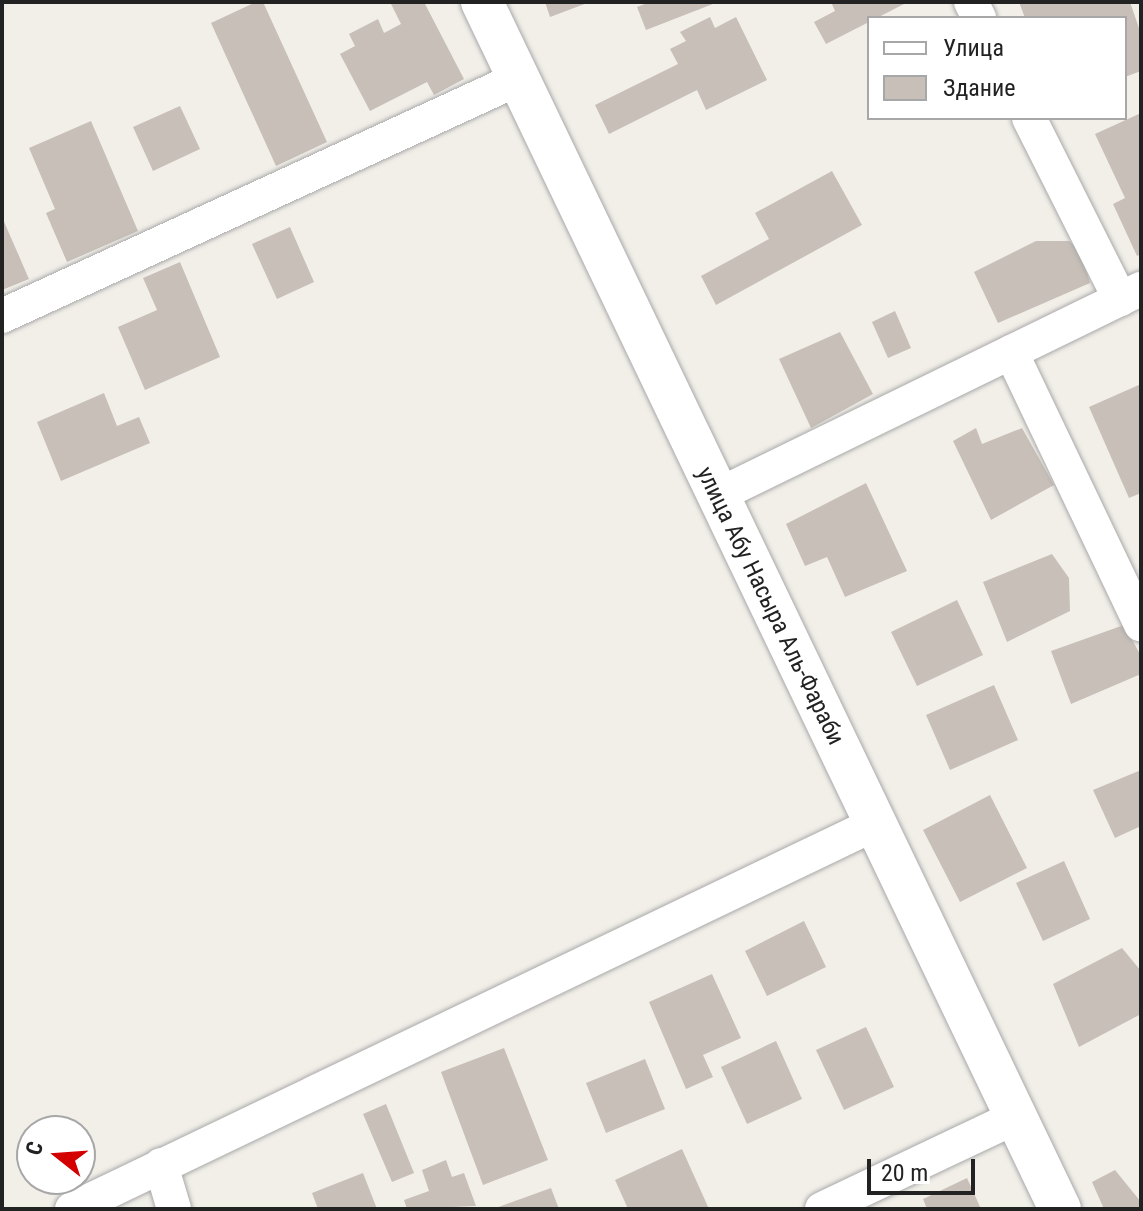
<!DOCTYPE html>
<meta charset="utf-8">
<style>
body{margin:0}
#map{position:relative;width:1143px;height:1211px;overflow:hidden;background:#f2efe9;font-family:"Roboto Condensed",sans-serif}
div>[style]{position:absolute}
.building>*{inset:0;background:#c7bfb8}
.roads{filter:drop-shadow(0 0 2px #a9a9a9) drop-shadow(0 0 2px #a9a9a9)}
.minor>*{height:34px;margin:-17px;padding:0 17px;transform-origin:17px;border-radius:17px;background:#fff}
.tertiary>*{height:42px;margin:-21px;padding:0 21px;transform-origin:21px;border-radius:21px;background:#fff}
span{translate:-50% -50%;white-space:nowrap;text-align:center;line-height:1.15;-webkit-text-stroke:6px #fff;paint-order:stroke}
.street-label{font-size:24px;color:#222}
.frame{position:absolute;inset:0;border:4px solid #222;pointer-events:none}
.legend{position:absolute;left:867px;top:16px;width:260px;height:104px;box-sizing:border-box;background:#fff;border:2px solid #a7a7a7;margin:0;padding:10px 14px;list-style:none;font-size:24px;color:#222}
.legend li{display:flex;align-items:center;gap:16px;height:40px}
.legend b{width:40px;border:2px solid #a7a7a7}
.north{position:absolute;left:16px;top:1115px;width:80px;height:80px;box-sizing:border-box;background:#fff;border:2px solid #a7a7a7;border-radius:50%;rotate:287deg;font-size:22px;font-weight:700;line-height:32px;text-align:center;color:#222}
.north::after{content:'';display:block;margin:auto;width:28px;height:36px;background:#d40000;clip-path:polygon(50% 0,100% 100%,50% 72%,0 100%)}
.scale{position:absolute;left:867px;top:1159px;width:108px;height:36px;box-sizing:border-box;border:4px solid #222;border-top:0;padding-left:10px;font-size:24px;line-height:28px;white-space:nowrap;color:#222;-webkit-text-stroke:6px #fff;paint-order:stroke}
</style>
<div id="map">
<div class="building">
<div style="clip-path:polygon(256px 2px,263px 2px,327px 142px,276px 166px,211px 23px)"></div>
<div style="clip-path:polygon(390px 2px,424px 2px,464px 79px,434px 95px,427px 82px,370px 111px,340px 54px,355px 46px,349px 34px,378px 19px,384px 33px,401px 24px)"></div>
<div style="clip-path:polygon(545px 2px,590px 2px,550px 17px)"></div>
<div style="clip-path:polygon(650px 2px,718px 2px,646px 30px,637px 7px)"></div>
<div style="clip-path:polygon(831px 2px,908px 2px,826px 44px,814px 22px,835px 11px)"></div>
<div style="clip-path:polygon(1019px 2px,1130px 2px,1141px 34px,1141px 71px,1125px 77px,1125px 18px,1025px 18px)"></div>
<div style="clip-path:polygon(710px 17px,715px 28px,736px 17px,767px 80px,706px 110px,697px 90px,609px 134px,595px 105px,678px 64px,670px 49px,686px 41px,680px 32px)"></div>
<div style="clip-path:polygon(180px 106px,200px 149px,153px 171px,133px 127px)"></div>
<div style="clip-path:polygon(1141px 113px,1141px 254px,1137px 256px,1113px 204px,1125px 198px,1095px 134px)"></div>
<div style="clip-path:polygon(91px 121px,138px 231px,67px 262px,46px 213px,55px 209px,29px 148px)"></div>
<div style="clip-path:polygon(832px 171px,862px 225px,716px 305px,701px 276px,769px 239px,755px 213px)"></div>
<div style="clip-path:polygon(2px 217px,29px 279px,2px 290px)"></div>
<div style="clip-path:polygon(290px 227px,314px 282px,277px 299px,252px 244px)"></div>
<div style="clip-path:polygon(1036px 241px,1069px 241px,1081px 252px,1090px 283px,998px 323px,974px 272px)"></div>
<div style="clip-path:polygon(180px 262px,220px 357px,145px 390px,118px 327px,157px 310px,143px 278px)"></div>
<div style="clip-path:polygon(895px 311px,911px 348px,888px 358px,872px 322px)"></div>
<div style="clip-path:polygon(840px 332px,873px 394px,811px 428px,779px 359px)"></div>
<div style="clip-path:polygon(1141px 384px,1141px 493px,1129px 498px,1089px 407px)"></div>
<div style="clip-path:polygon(104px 393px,117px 426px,139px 417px,150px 443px,61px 481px,37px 422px)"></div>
<div style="clip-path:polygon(976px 428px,982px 444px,1022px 428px,1054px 485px,991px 520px,953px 441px)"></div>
<div style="clip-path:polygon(866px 483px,907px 571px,845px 597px,827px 557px,805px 566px,786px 524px)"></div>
<div style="clip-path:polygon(1052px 554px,1069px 578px,1070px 611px,1007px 642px,983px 582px)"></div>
<div style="clip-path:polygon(957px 600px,983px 655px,917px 686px,891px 632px)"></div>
<div style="clip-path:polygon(1124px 625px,1141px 656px,1141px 674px,1071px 704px,1051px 651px)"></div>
<div style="clip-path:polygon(994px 685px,1018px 740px,950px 770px,926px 715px)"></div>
<div style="clip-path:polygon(1141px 770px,1141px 826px,1115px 838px,1093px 790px)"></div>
<div style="clip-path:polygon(990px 795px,1027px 868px,960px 902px,923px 830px)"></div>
<div style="clip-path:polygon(1064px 861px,1090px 919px,1043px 941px,1016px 883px)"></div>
<div style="clip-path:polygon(804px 921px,826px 967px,767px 996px,745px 951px)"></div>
<div style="clip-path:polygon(1122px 948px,1141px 971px,1141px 1014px,1079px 1047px,1053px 984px)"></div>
<div style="clip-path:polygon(712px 974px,741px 1038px,703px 1055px,713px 1077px,686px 1089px,649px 1002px)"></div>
<div style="clip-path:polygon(866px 1027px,894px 1087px,844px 1110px,816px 1050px)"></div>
<div style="clip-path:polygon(776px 1041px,802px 1099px,747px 1124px,721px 1067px)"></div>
<div style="clip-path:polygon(504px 1048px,548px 1160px,483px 1185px,441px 1072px)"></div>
<div style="clip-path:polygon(645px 1059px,665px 1109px,606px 1133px,586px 1083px)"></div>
<div style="clip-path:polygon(386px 1104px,414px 1173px,392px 1182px,363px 1114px)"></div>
<div style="clip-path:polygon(682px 1149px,709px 1209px,628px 1209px,615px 1180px)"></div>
<div style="clip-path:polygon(446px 1160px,452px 1177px,464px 1173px,476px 1206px,407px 1209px,404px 1200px,429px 1191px,422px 1170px)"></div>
<div style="clip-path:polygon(1115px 1170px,1141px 1202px,1141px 1209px,1104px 1209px,1092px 1182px)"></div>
<div style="clip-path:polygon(363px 1173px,377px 1209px,318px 1209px,312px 1193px)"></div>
<div style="clip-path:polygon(967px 1178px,981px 1209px,927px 1209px,923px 1199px)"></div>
<div style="clip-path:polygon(551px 1188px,559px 1209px,493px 1209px)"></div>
</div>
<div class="roads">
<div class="minor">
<div style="left:971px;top:2px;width:18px;rotate:63deg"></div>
<div style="left:1029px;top:118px;width:203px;rotate:63.3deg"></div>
<div style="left:2px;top:316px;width:568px;rotate:-24.67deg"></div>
<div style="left:1011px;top:352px;width:302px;rotate:64.5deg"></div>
<div style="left:716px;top:496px;width:473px;rotate:-26deg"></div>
<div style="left:161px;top:1165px;width:46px;rotate:73.5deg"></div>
<div style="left:72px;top:1209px;width:891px;rotate:-25.62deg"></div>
<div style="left:822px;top:1209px;width:215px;rotate:-25.4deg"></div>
</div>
<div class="tertiary">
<div style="left:482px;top:2px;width:1338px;rotate:64.41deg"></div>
</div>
</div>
<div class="street-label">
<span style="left:770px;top:606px;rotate:64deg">улица Абу Насыра Аль-Фараби</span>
</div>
<div class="frame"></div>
<ul class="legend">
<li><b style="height:10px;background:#fff"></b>Улица</li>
<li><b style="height:22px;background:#c7bfb8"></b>Здание</li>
</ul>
<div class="north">С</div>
<div class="scale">20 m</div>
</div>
